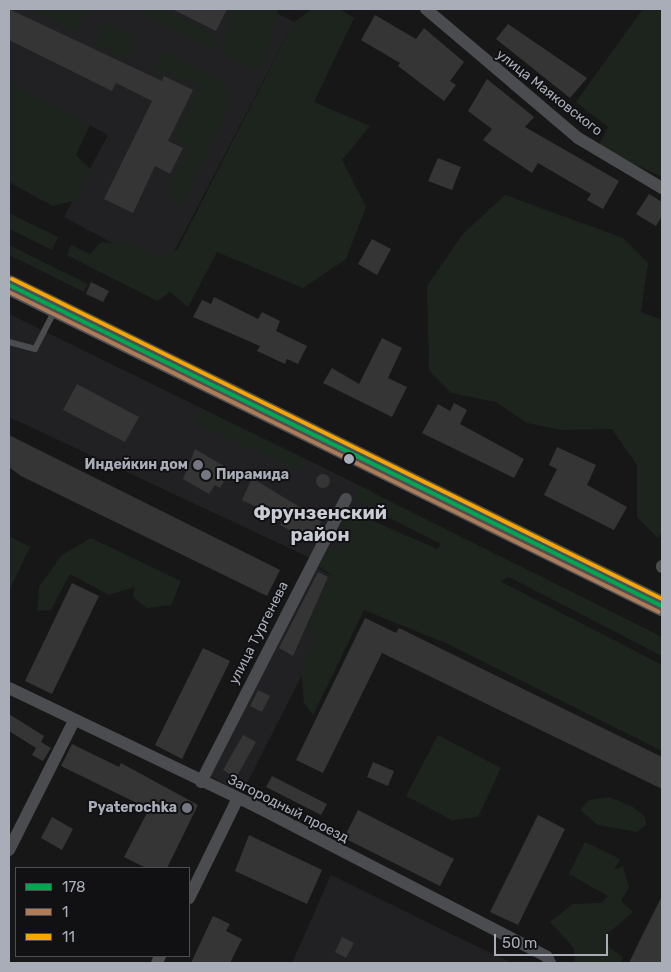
<!DOCTYPE html>
<meta charset="utf-8">
<style>
body{margin:0}
#map{position:relative;width:671px;height:972px;overflow:hidden;background:#171717;font-family:Rubik,sans-serif}
div>[style]{position:absolute}
.built>*{inset:0;background:#212123}
.green>*{inset:0;background:#1d241e}
.building>*{inset:0;background:#353536}
.round{border-radius:50%}
.lane>*{height:6px;margin:-3px;padding:0 3px;transform-origin:3px;border-radius:3px;background:#4b4c50}
.street>*{height:12px;margin:-6px;padding:0 6px;transform-origin:6px;border-radius:6px;background:#4b4c50}
.primary>*{height:20px;margin:-10px;padding:0 10px;transform-origin:10px;border-radius:10px;background:#4d4f52}
.bus-1>*{height:4px;margin:-2px;padding:0 2px;transform-origin:2px;border-radius:2px;background:#00a651}
.bus-2>*{height:4px;margin:-2px;padding:0 2px;transform-origin:2px;border-radius:2px;background:#b07c57}
.bus-3>*{height:4px;margin:-2px;padding:0 2px;transform-origin:2px;border-radius:2px;background:#f7a600}
.dots>*{width:14px;height:14px;translate:-50% -50%;box-sizing:border-box;border:2px solid #111113;border-radius:50%}
span{translate:-50% -50%;white-space:nowrap;text-align:center;line-height:1.15;-webkit-text-stroke:4px #111113;paint-order:stroke}
.street-label{font-size:14px;color:#a8adb8}
.poi-label{font-size:14px;color:#a8adb8;font-weight:700}
.right{translate:-100% -50%;text-align:right}
.left{translate:0 -50%;text-align:left}
.district-label{font-size:19px;color:#c9ccd4;font-weight:700}
.frame{position:absolute;inset:0;border:10px solid #a8adb8;pointer-events:none}
.legend{position:absolute;left:15px;top:867px;width:175px;height:90px;box-sizing:border-box;background:#111113;border:1px solid #4d4f55;margin:0;padding:6px 9px;list-style:none;font-size:15px;color:#a8adb8}
.legend li{display:flex;align-items:center;gap:10px;height:25px}
.legend b{width:25px;border:1px solid #4d4f55}
.scale{position:absolute;left:494px;top:934px;width:114px;height:22px;box-sizing:border-box;border:2px solid #a8adb8;border-top:0;padding-left:6px;font-size:15px;line-height:18px;white-space:nowrap;color:#a8adb8;-webkit-text-stroke:4px #111113;paint-order:stroke}
</style>
<div id="map">
<div class="built">
<div style="clip-path:polygon(9px 9px,269px 9px,294px 22px,164px 271px,64px 217px,108px 135px,9px 81px)"></div>
<div style="clip-path:polygon(9px 314px,373px 492px,336px 570px,9px 417px)"></div>
<div style="clip-path:polygon(315px 567px,348px 584px,242px 793px,209px 776px)"></div>
<div style="clip-path:polygon(331px 875px,445px 931px,512px 963px,292px 963px)"></div>
</div>
<div class="green">
<div style="clip-path:polygon(27px 9px,87px 9px,76px 33px)"></div>
<div style="clip-path:polygon(135px 9px,161px 9px,215px 35px,217px 48px,205px 47px)"></div>
<div style="clip-path:polygon(236px 9px,278px 9px,265px 59px,254px 71px,222px 53px,223px 36px)"></div>
<div style="clip-path:polygon(312px 9px,340px 9px,354px 18px,314px 102px,370px 126px,342px 160px,366px 207px,346px 259px,303px 288px,217px 252px,188px 307px,170px 292px,157px 301px,67px 255px,71px 245px,90px 254px,101px 242px,128px 244px,163px 257px,177px 250px,294px 22px)"></div>
<div style="clip-path:polygon(643px 9px,662px 9px,662px 177px,598px 147px,608px 127px,576px 102px)"></div>
<div style="clip-path:polygon(106px 21px,132px 36px,135px 45px,127px 59px,94px 44px)"></div>
<div style="clip-path:polygon(165px 51px,218px 78px,226px 89px,229px 108px,182px 205px,173px 205px,169px 187px,188px 147px,174px 138px,199px 87px,164px 70px,159px 77px,152px 72px)"></div>
<div style="clip-path:polygon(9px 81px,90px 125px,76px 155px,91px 170px,76px 200px,53px 206px,9px 182px)"></div>
<div style="clip-path:polygon(505px 195px,623px 238px,648px 263px,641px 312px,662px 320px,662px 532px,658px 538px,637px 517px,637px 465px,612px 429px,561px 430px,527px 423px,496px 402px,451px 393px,429px 370px,427px 286px,463px 234px)"></div>
<div style="clip-path:polygon(9px 213px,58px 237px,52px 250px,9px 229px)"></div>
<div style="clip-path:polygon(9px 245px,88px 284px,84px 292px,9px 255px)"></div>
<div style="clip-path:polygon(202px 409px,301px 458px,301px 467px,294px 470px,198px 424px,195px 416px)"></div>
<div style="clip-path:polygon(359px 486px,662px 637px,662px 656px,509px 577px,500px 581px,662px 665px,662px 751px,448px 644px,364px 610px,313px 715px,304px 703px,301px 669px,318px 635px,306px 628px,332px 575px,317px 566px,327px 546px,342px 552px,350px 534px,336px 527px,346px 509px,437px 549px,441px 544px,352px 499px)"></div>
<div style="clip-path:polygon(9px 536px,30px 547px,9px 591px)"></div>
<div style="clip-path:polygon(91px 538px,181px 581px,171px 605px,147px 608px,133px 597px,135px 587px,109px 595px,70px 574px,51px 610px,37px 611px,39px 587px,62px 555px)"></div>
<div style="clip-path:polygon(438px 735px,501px 768px,478px 817px,452px 820px,406px 796px)"></div>
<div style="clip-path:polygon(609px 797px,633px 807px,645px 817px,646px 825px,637px 832px,598px 825px,580px 810px,589px 800px)"></div>
<div style="clip-path:polygon(585px 842px,620px 859px,614px 870px,623px 866px,629px 888px,621px 901px,633px 912px,606px 935px,610px 948px,623px 957px,620px 963px,575px 963px,574px 948px,550px 922px,573px 904px,602px 903px,608px 896px,569px 874px)"></div>
</div>
<div class="building">
<div style="clip-path:polygon(9px 9px,162px 81px,164px 76px,193px 90px,168px 141px,183px 148px,170px 174px,155px 166px,133px 213px,104px 199px,152px 101px,116px 83px,112px 91px,9px 40px)"></div>
<div style="clip-path:polygon(172px 9px,227px 9px,216px 31px)"></div>
<div style="clip-path:polygon(375px 15px,416px 39px,424px 28px,464px 62px,450px 81px,456px 85px,444px 101px,398px 66px,400px 63px,361px 40px)"></div>
<div style="clip-path:polygon(508px 24px,587px 78px,570px 98px,496px 39px)"></div>
<div style="clip-path:polygon(487px 79px,534px 117px,525px 127px,619px 181px,603px 209px,587px 200px,591px 194px,538px 163px,532px 173px,483px 140px,492px 129px,468px 111px)"></div>
<div style="clip-path:polygon(438px 158px,461px 167px,452px 190px,428px 181px)"></div>
<div style="clip-path:polygon(649px 194px,662px 202px,662px 216px,656px 226px,636px 214px)"></div>
<div style="clip-path:polygon(372px 239px,391px 249px,377px 275px,358px 264px)"></div>
<div style="clip-path:polygon(91px 282px,109px 291px,103px 302px,86px 294px)"></div>
<div style="clip-path:polygon(214px 297px,258px 319px,262px 312px,280px 321px,276px 331px,307px 346px,298px 364px,287px 359px,285px 364px,257px 351px,260px 346px,193px 317px,202px 300px,211px 304px)"></div>
<div style="clip-path:polygon(382px 338px,402px 348px,388px 378px,407px 387px,392px 417px,323px 383px,332px 368px,359px 384px)"></div>
<div style="clip-path:polygon(77px 384px,139px 417px,125px 442px,63px 410px)"></div>
<div style="clip-path:polygon(454px 403px,467px 410px,460px 424px,524px 459px,514px 478px,422px 433px,438px 404px,450px 411px)"></div>
<div style="clip-path:polygon(9px 435px,280px 570px,267px 596px,21px 476px,9px 467px)"></div>
<div style="clip-path:polygon(557px 447px,596px 465px,587px 485px,627px 507px,614px 530px,544px 495px,557px 469px,549px 465px)"></div>
<div style="clip-path:polygon(195px 449px,231px 470px,220px 488px,215px 485px,209px 494px,183px 479px)"></div>
<div class="round" style="left:316px;top:474px;width:14px;height:14px"></div>
<div style="clip-path:polygon(252px 478px,321px 520px,318px 536px,313px 534px,310px 541px,280px 525px,283px 520px,242px 500px)"></div>
<div style="clip-path:polygon(318px 572px,328px 577px,293px 656px,279px 648px)"></div>
<div style="clip-path:polygon(72px 583px,99px 596px,52px 694px,25px 681px)"></div>
<div style="clip-path:polygon(365px 618px,396px 633px,399px 628px,662px 757px,662px 789px,382px 653px,323px 773px,296px 760px)"></div>
<div style="clip-path:polygon(203px 648px,230px 661px,182px 759px,155px 745px)"></div>
<div style="clip-path:polygon(258px 690px,270px 696px,262px 712px,250px 706px)"></div>
<div style="clip-path:polygon(9px 714px,44px 736px,41px 742px,51px 748px,43px 761px,32px 755px,36px 748px,9px 731px)"></div>
<div style="clip-path:polygon(243px 735px,256px 742px,236px 778px,223px 770px)"></div>
<div style="clip-path:polygon(72px 744px,119px 767px,121px 763px,198px 805px,167px 868px,146px 868px,124px 857px,149px 809px,61px 766px)"></div>
<div style="clip-path:polygon(373px 762px,394px 771px,388px 786px,367px 777px)"></div>
<div style="clip-path:polygon(272px 776px,327px 804px,321px 815px,266px 787px)"></div>
<div style="clip-path:polygon(358px 810px,454px 859px,440px 886px,344px 838px)"></div>
<div style="clip-path:polygon(538px 815px,565px 829px,518px 925px,490px 912px)"></div>
<div style="clip-path:polygon(52px 817px,73px 829px,62px 850px,41px 838px)"></div>
<div style="clip-path:polygon(249px 835px,322px 870px,307px 904px,235px 871px)"></div>
<div style="clip-path:polygon(662px 896px,662px 963px,629px 963px,639px 942px)"></div>
<div style="clip-path:polygon(213px 916px,230px 924px,226px 931px,242px 939px,230px 963px,191px 963px)"></div>
<div style="clip-path:polygon(342px 937px,354px 943px,346px 958px,335px 952px)"></div>
</div>
<div class="lane">
<div style="left:9px;top:342px;width:27px;rotate:15deg"></div>
<div style="left:35px;top:349px;width:44px;rotate:-62.9deg"></div>
</div>
<div class="street">
<div style="left:426px;top:9px;width:199px;rotate:40.3deg"></div>
<div style="left:578px;top:138px;width:98px;rotate:30.8deg"></div>
<div style="left:662px;top:567px;width:1px;rotate:-90deg"></div>
<div style="left:9px;top:688px;width:275px;rotate:25.6deg"></div>
<div style="left:257px;top:807px;width:326px;rotate:27.3deg"></div>
<div style="left:547px;top:957px;width:7px;rotate:63deg"></div>
<div style="left:201px;top:782px;width:318px;rotate:-62.9deg"></div>
<div style="left:9px;top:850px;width:144px;rotate:-63.3deg"></div>
<div style="left:189px;top:898px;width:109px;rotate:-63.9deg"></div>
<div style="left:157px;top:963px;width:8px;rotate:-67deg"></div>
</div>
<div class="primary">
<div style="left:9px;top:285px;width:728px;rotate:26.18deg"></div>
</div>
<div class="bus-1">
<div style="left:9px;top:285px;width:728px;rotate:26.18deg"></div>
</div>
<div class="bus-2">
<div style="left:9px;top:292px;width:724px;rotate:26.21deg"></div>
</div>
<div class="bus-3">
<div style="left:12px;top:279px;width:724px;rotate:26.21deg"></div>
</div>
<div class="dots">
<div style="left:349px;top:459px;background:#a8adb8"></div>
<div style="left:198px;top:465px;background:#757880"></div>
<div style="left:206px;top:475px;background:#757880"></div>
<div style="left:187px;top:808px;background:#757880"></div>
</div>
<div class="street-label">
<span style="left:549px;top:93px;rotate:38deg">улица Маяковского</span>
<span style="left:259px;top:633px;rotate:-63deg">улица Тургенева</span>
<span style="left:288px;top:809px;rotate:27deg">Загородный проезд</span>
</div>
<div class="poi-label">
<span class="right" style="left:188px;top:465px">Индейкин дом</span>
<span class="left" style="left:216px;top:475px">Пирамида</span>
<span class="right" style="left:177px;top:808px">Pyaterochka</span>
</div>
<div class="district-label">
<span style="left:320px;top:524px">Фрунзенский<br>район</span>
</div>
<div class="frame"></div>
<ul class="legend">
<li><b style="height:6px;background:#00a651"></b>178</li>
<li><b style="height:6px;background:#b07c57"></b>1</li>
<li><b style="height:6px;background:#f7a600"></b>11</li>
</ul>
<div class="scale">50 m</div>
</div>
